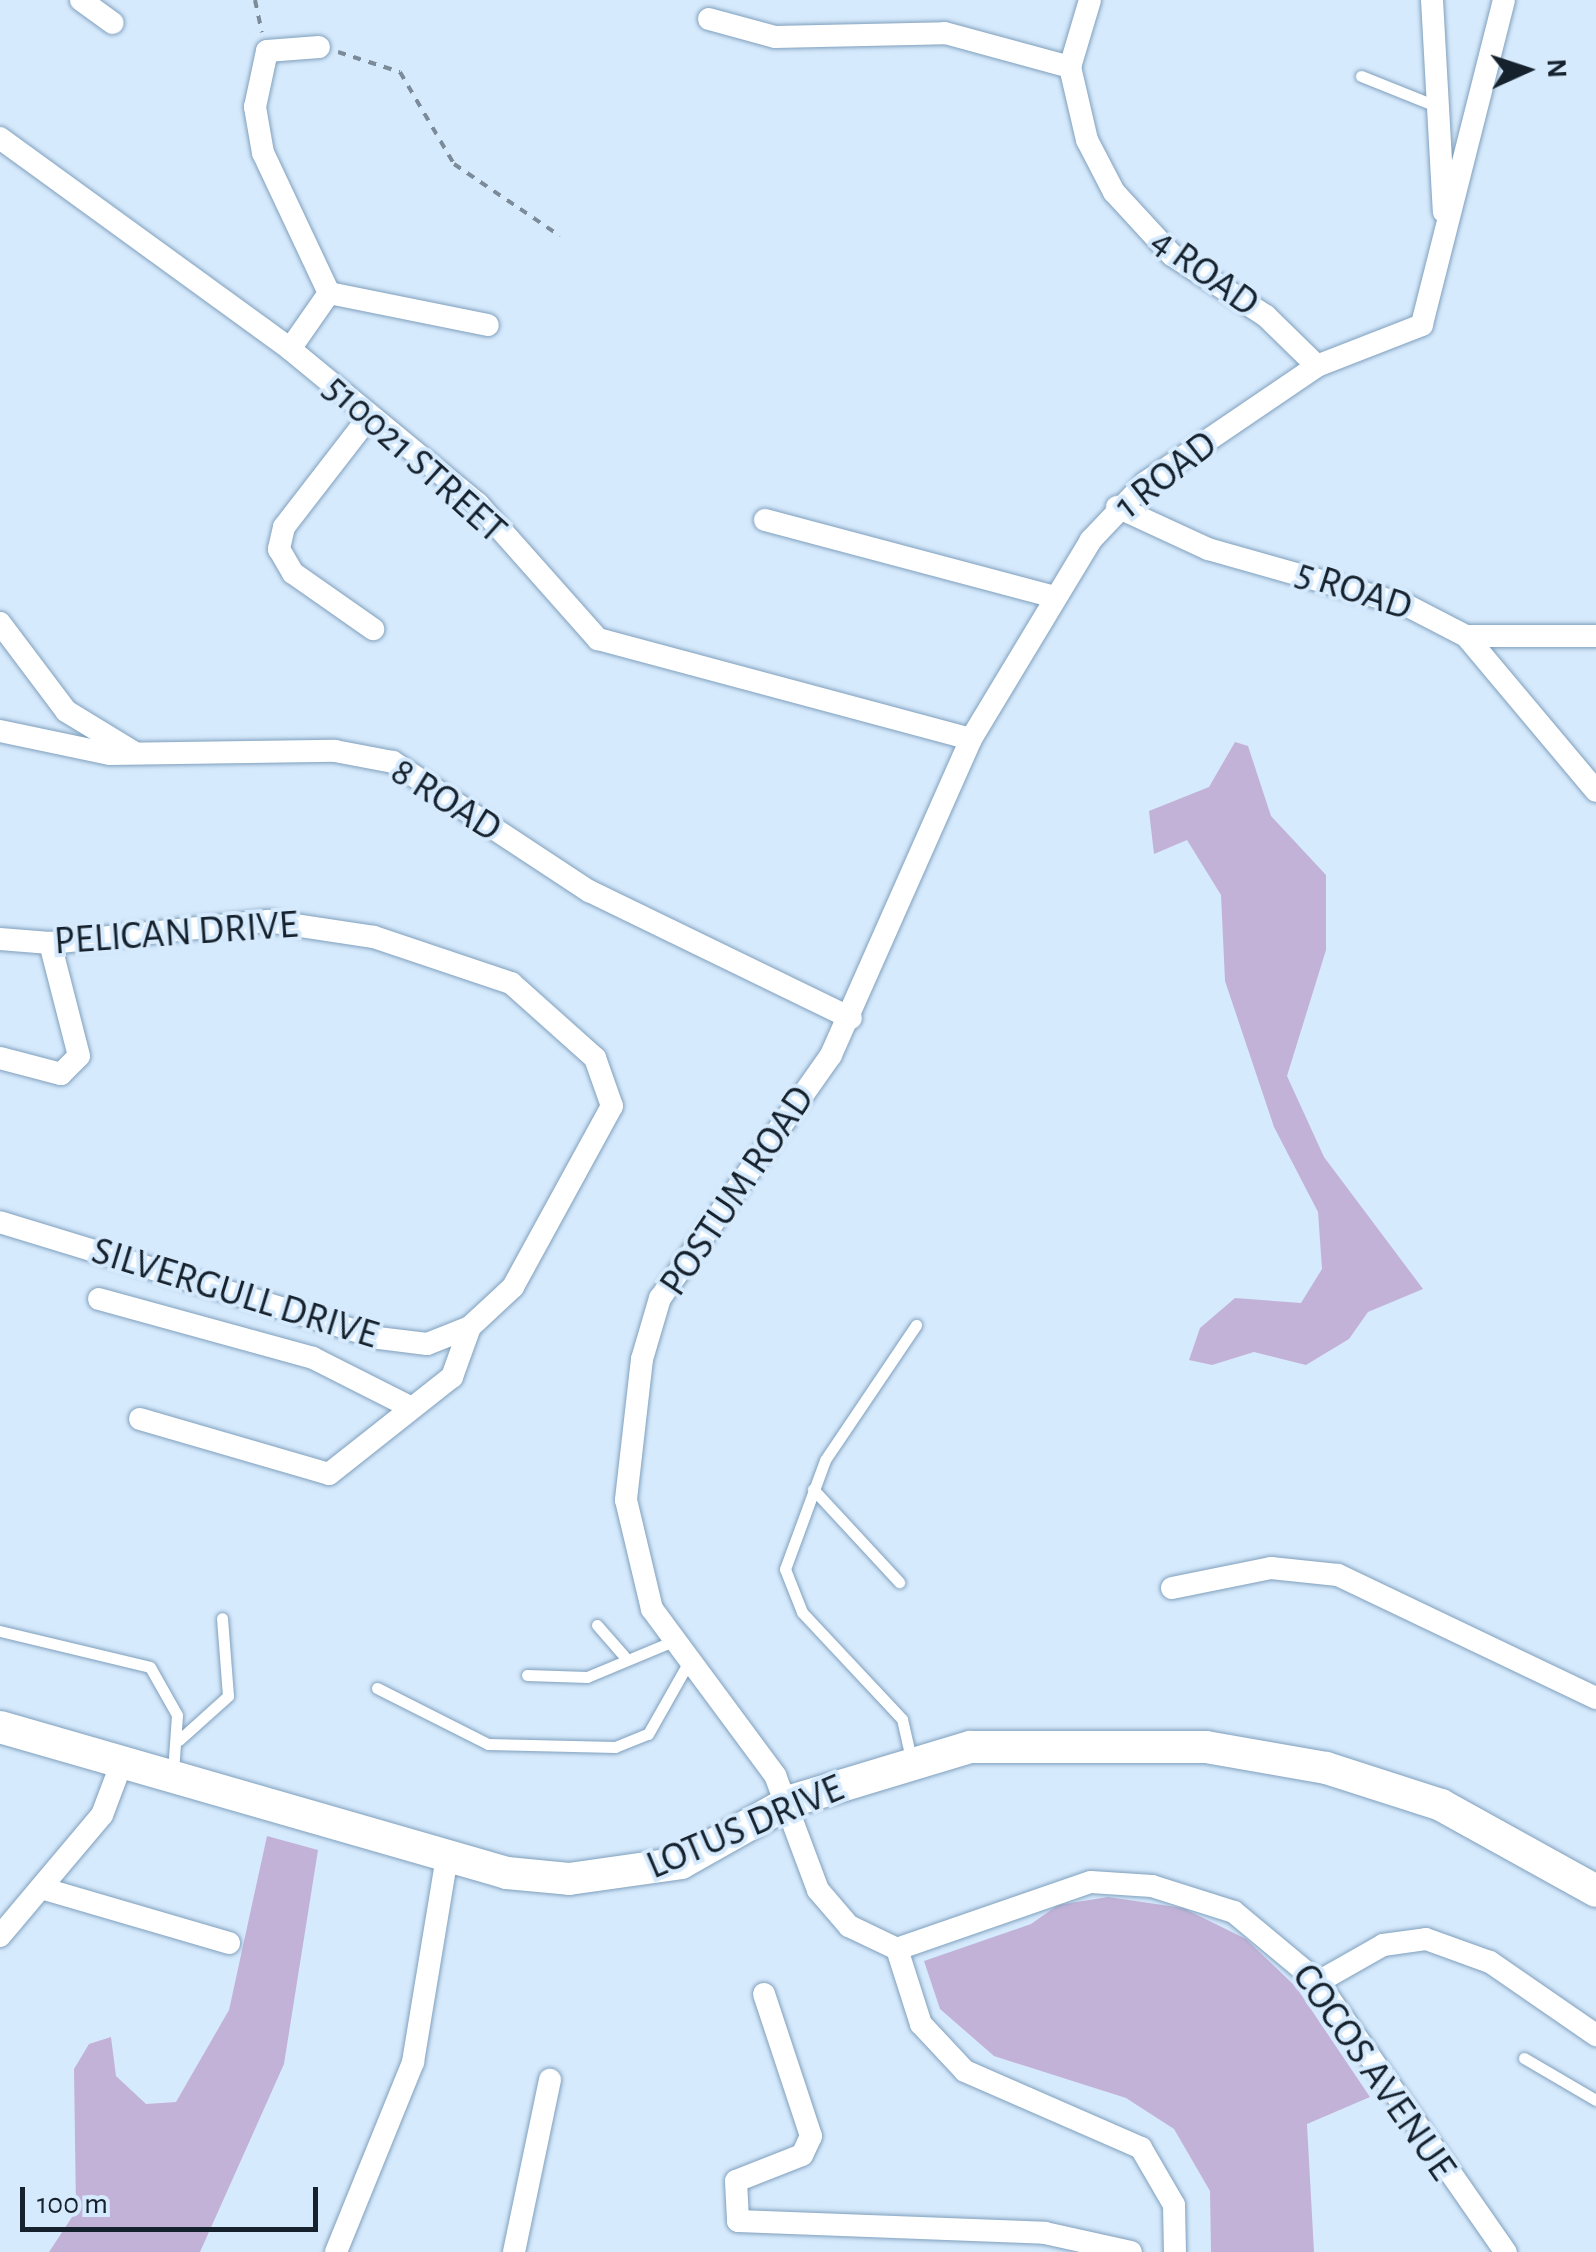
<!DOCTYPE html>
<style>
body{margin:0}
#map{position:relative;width:1596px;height:2252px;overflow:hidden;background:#d6eafd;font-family:"Alegreya Sans",sans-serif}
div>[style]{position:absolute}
.green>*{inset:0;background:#c3b2d7}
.path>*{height:4px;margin-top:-2px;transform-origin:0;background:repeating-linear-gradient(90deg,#7b8b9a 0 8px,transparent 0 16px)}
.roads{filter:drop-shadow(0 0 2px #80a0bc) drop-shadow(0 0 2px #80a0bc)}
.lane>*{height:11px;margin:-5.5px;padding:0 5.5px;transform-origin:5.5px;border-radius:5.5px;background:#fff}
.street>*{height:22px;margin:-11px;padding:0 11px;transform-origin:11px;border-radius:11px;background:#fff}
.secondary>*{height:32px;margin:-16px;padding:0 16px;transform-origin:16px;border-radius:16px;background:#fff}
span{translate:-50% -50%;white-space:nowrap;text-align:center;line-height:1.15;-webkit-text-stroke:8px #d6eafd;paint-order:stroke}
.street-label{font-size:40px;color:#15212c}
.north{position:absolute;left:1476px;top:20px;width:100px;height:100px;-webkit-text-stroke:8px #d6eafd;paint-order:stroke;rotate:87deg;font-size:28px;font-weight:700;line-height:40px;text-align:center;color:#15212c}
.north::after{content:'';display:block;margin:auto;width:35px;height:45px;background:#15212c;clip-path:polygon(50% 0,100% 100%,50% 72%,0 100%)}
.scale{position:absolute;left:20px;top:2187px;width:298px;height:45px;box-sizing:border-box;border:5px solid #15212c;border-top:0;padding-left:12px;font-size:30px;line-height:35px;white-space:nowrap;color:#15212c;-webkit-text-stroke:8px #d6eafd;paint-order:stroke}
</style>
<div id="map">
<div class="green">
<div style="clip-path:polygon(1235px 742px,1248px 746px,1271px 816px,1326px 875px,1326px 950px,1287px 1076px,1324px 1157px,1423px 1289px,1368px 1312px,1349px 1339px,1306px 1365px,1254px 1352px,1212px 1365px,1189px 1360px,1200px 1328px,1235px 1298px,1301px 1303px,1322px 1269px,1318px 1212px,1274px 1127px,1225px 981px,1221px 895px,1187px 840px,1154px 854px,1149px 811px,1209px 787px)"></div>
<div style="clip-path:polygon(267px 1836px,318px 1850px,284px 2064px,200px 2252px,49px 2252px,76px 2211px,74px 2069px,89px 2044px,111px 2037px,116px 2076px,146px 2104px,176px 2102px,229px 2010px)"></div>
<div style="clip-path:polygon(1108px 1897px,1183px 1908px,1246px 1939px,1296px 1987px,1370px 2097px,1307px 2124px,1314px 2252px,1211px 2252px,1210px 2191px,1174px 2129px,1126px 2098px,994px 2056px,940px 2009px,924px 1961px,1031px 1924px,1058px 1905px)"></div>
</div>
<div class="path">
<div style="left:255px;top:0;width:33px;rotate:78deg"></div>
<div style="left:338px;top:52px;width:65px;rotate:17.9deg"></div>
<div style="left:400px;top:72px;width:107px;rotate:59.6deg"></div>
<div style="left:454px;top:164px;width:128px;rotate:34.2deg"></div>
</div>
<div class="roads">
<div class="lane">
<div style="left:1361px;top:76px;width:81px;rotate:21.8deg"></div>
<div style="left:813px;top:1489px;width:127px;rotate:47.2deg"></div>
<div style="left:597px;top:1625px;width:41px;rotate:48.9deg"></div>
<div style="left:0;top:1631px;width:154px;rotate:13.5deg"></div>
<div style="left:150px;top:1667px;width:55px;rotate:60.6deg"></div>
<div style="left:177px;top:1715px;width:57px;rotate:94deg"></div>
<div style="left:527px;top:1675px;width:60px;rotate:1.9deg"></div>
<div style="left:587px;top:1677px;width:91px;rotate:-22.6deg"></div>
<div style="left:377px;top:1688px;width:124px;rotate:26.8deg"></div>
<div style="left:488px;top:1744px;width:127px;rotate:1.4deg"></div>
<div style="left:615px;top:1747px;width:35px;rotate:-22deg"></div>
<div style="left:648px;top:1734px;width:79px;rotate:-60.5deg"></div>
<div style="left:179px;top:1740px;width:66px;rotate:-41.9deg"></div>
<div style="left:228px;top:1696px;width:78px;rotate:-94.4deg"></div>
<div style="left:912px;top:1763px;width:45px;rotate:-102.8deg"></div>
<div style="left:902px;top:1719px;width:146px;rotate:-133.1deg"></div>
<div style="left:802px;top:1612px;width:46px;rotate:-111.6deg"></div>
<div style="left:785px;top:1569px;width:116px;rotate:-69.8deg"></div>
<div style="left:825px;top:1460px;width:163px;rotate:-56deg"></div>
<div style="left:1524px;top:2058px;width:83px;rotate:30.3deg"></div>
</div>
<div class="street">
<div style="left:81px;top:0;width:39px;rotate:36deg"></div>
<div style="left:1090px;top:0;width:70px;rotate:106.6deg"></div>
<div style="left:1070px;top:67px;width:75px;rotate:76.9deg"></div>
<div style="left:1087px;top:140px;width:59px;rotate:62.6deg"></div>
<div style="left:1114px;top:192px;width:86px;rotate:47.4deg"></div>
<div style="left:1172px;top:255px;width:112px;rotate:33deg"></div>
<div style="left:1266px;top:316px;width:71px;rotate:44.4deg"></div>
<div style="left:1432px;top:0;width:212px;rotate:86.8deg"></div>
<div style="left:1504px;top:0;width:335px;rotate:104.2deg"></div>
<div style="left:1422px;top:325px;width:113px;rotate:158.7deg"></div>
<div style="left:1317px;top:366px;width:208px;rotate:145.8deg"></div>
<div style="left:1145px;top:483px;width:79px;rotate:133.5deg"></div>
<div style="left:1091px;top:540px;width:232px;rotate:121.1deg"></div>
<div style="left:971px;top:739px;width:346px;rotate:113.9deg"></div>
<div style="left:831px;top:1055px;width:297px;rotate:125.1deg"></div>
<div style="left:660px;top:1298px;width:64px;rotate:106.4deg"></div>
<div style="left:642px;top:1359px;width:142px;rotate:96.5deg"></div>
<div style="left:626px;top:1500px;width:112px;rotate:76.6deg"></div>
<div style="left:652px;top:1609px;width:207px;rotate:53.5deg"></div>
<div style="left:775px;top:1775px;width:123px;rotate:69.5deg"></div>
<div style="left:818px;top:1890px;width:48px;rotate:49.3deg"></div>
<div style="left:849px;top:1926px;width:53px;rotate:25.6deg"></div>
<div style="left:897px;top:1949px;width:205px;rotate:-19.1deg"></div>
<div style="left:1091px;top:1882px;width:61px;rotate:3.8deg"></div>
<div style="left:1152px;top:1886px;width:86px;rotate:17.6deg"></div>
<div style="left:1234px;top:1912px;width:109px;rotate:39.8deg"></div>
<div style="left:1318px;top:1982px;width:329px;rotate:55.2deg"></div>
<div style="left:709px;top:19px;width:68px;rotate:15.3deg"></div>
<div style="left:775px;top:37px;width:170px;rotate:-1.3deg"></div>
<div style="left:945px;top:33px;width:130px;rotate:15.2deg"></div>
<div style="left:0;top:138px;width:359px;rotate:36deg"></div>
<div style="left:290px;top:349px;width:244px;rotate:39.5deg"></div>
<div style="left:478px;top:504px;width:181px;rotate:48.4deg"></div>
<div style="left:598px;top:639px;width:386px;rotate:15deg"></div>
<div style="left:329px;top:293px;width:162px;rotate:11.4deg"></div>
<div style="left:290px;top:349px;width:68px;rotate:-55.1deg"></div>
<div style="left:329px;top:293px;width:155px;rotate:-115.2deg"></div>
<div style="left:263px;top:153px;width:47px;rotate:-99.9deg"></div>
<div style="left:255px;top:107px;width:57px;rotate:-77.9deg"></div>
<div style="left:267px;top:51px;width:52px;rotate:-4.4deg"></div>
<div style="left:369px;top:417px;width:139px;rotate:127.7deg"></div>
<div style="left:284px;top:527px;width:23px;rotate:103deg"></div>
<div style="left:279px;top:549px;width:28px;rotate:60deg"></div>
<div style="left:293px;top:573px;width:98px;rotate:35deg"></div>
<div style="left:1117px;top:507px;width:100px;rotate:24.8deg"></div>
<div style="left:1208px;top:549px;width:206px;rotate:15.8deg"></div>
<div style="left:1406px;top:605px;width:68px;rotate:27.3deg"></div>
<div style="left:1466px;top:636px;width:130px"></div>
<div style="left:765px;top:520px;width:299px;rotate:14.9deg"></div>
<div style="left:0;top:623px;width:110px;rotate:53.1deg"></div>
<div style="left:66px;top:711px;width:81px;rotate:31.3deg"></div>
<div style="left:1466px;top:636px;width:202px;rotate:50deg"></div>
<div style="left:0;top:731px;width:112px;rotate:11.8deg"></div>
<div style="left:110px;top:754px;width:225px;rotate:-0.8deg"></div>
<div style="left:335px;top:751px;width:59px;rotate:10.7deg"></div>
<div style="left:393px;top:762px;width:235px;rotate:33.4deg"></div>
<div style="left:589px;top:891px;width:291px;rotate:25.9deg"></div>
<div style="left:0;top:939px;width:50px;rotate:4.6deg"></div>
<div style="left:50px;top:943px;width:219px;rotate:-5.8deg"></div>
<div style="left:268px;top:921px;width:107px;rotate:8.6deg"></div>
<div style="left:374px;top:937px;width:145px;rotate:18.6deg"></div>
<div style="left:511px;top:983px;width:113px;rotate:41.8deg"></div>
<div style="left:595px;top:1058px;width:51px;rotate:70.5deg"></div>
<div style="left:612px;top:1106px;width:206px;rotate:118.7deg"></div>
<div style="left:513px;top:1287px;width:59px;rotate:137.1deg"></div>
<div style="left:470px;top:1327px;width:46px;rotate:158.4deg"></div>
<div style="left:427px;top:1344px;width:48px;rotate:-172.9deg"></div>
<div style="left:379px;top:1338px;width:396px;rotate:-163deg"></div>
<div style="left:0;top:1058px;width:63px;rotate:14.7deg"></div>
<div style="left:61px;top:1074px;width:25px;rotate:-45deg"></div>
<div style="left:79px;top:1056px;width:117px;rotate:-104.4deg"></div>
<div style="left:99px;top:1299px;width:222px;rotate:15.4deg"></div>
<div style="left:313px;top:1358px;width:106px;rotate:26.8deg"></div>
<div style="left:140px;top:1419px;width:197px;rotate:16.2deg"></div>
<div style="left:329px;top:1474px;width:157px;rotate:-38.3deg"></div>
<div style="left:452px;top:1377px;width:53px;rotate:-70.2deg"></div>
<div style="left:1172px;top:1588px;width:101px;rotate:-11.4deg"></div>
<div style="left:1271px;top:1568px;width:67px;rotate:6deg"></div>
<div style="left:1338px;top:1575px;width:286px;rotate:25.5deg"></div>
<div style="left:41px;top:1888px;width:196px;rotate:16.3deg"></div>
<div style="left:0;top:1936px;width:158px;rotate:-49.9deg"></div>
<div style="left:102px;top:1815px;width:57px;rotate:-69.3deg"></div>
<div style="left:897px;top:1949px;width:79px;rotate:72.3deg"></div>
<div style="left:921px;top:2024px;width:64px;rotate:46.9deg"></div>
<div style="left:965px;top:2071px;width:192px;rotate:23.6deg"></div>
<div style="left:1141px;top:2148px;width:66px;rotate:59.9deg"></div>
<div style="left:1174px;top:2205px;width:47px;rotate:88.8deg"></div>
<div style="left:1318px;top:1982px;width:75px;rotate:-29.6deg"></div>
<div style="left:1383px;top:1945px;width:43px;rotate:-7.9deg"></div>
<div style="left:1426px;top:1939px;width:68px;rotate:19.8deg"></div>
<div style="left:1490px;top:1962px;width:129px;rotate:34.6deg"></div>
<div style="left:764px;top:1994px;width:150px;rotate:71.7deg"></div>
<div style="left:811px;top:2136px;width:21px;rotate:115deg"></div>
<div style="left:802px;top:2155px;width:71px;rotate:158.5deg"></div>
<div style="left:736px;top:2181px;width:40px;rotate:87.1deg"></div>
<div style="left:738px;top:2221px;width:307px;rotate:2.2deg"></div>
<div style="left:1045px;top:2233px;width:88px;rotate:12.5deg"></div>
<div style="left:336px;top:2252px;width:205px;rotate:-67.9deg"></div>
<div style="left:413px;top:2062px;width:209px;rotate:-80.6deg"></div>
<div style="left:514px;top:2252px;width:176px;rotate:-78.2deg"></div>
</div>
<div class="secondary">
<div style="left:0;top:1727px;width:528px;rotate:16.06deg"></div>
<div style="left:507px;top:1873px;width:62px;rotate:5.5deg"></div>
<div style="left:569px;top:1879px;width:113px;rotate:-8.1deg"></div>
<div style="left:681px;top:1863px;width:126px;rotate:-29.4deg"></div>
<div style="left:791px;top:1801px;width:187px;rotate:-16.8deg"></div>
<div style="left:970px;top:1747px;width:236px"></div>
<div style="left:1206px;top:1747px;width:122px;rotate:9.9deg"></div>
<div style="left:1326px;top:1768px;width:121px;rotate:17.8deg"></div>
<div style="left:1441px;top:1805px;width:177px;rotate:29deg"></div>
</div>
</div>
<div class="street-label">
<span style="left:1205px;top:272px;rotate:36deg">4 ROAD</span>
<span style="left:415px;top:459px;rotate:42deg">510021 STREET</span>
<span style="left:1166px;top:475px;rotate:-38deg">1 ROAD</span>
<span style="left:1354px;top:590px;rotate:18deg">5 ROAD</span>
<span style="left:446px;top:800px;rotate:32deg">8 ROAD</span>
<span style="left:176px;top:933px;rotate:-4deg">PELICAN DRIVE</span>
<span style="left:737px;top:1191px;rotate:-56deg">POSTUM ROAD</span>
<span style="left:235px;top:1293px;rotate:17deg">SILVERGULL DRIVE</span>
<span style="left:745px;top:1827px;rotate:-23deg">LOTUS DRIVE</span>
<span style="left:1374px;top:2072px;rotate:55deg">COCOS AVENUE</span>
</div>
<div class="north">N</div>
<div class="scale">100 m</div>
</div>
